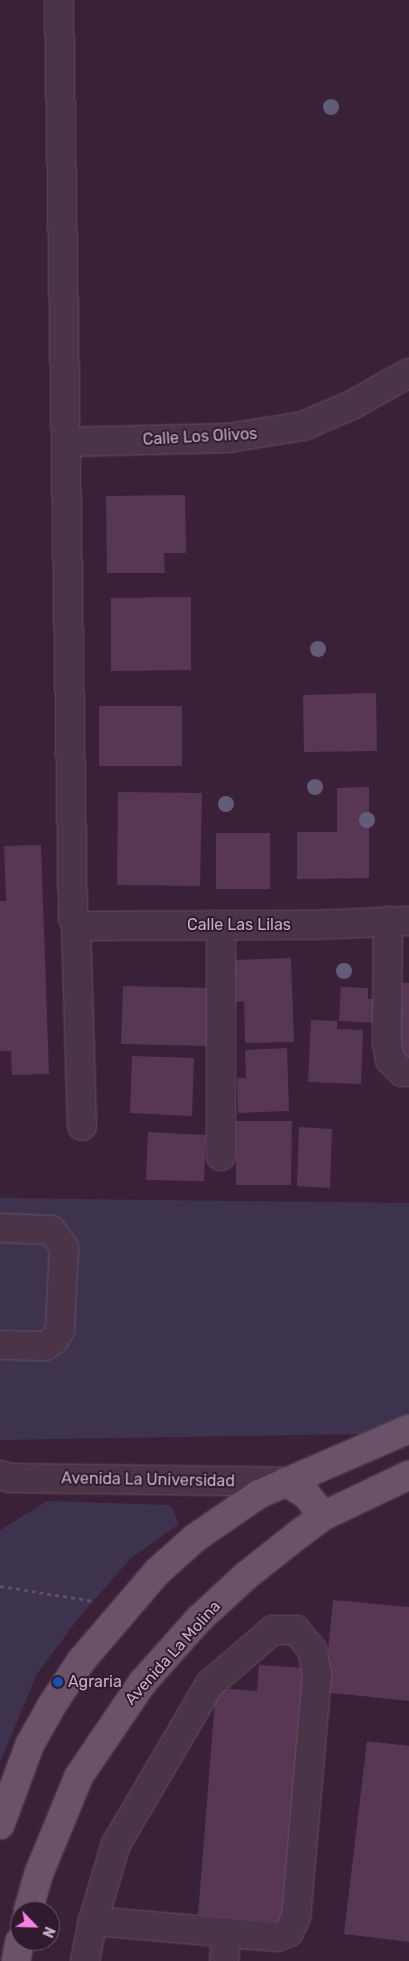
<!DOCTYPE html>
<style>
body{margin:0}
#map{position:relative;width:409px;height:1961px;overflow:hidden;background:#3b2138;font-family:Rubik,sans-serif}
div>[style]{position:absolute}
.green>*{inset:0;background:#3d334f}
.building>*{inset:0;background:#573753}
.path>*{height:3px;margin-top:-1.5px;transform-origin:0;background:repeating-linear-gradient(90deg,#5f4e66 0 4px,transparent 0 8px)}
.roads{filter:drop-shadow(0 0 1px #664f63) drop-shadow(0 0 1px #664f63)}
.minor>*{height:28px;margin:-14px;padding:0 14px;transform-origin:14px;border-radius:14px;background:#4b3448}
.major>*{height:28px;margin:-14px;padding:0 14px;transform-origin:14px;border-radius:14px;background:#6b5268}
.trees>*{width:16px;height:16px;margin:-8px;border-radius:50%;background:#635c78}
.dots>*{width:14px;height:14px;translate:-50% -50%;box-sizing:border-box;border:2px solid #301a2d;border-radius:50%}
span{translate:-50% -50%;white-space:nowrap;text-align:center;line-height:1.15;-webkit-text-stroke:4px #301a2d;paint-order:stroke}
.street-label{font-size:16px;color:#c7afc3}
.poi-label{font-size:16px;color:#c7afc3}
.left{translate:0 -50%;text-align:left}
.north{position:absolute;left:10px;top:1901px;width:50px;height:50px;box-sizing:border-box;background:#301a2d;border:1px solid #6c5669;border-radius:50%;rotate:114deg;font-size:14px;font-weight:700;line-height:20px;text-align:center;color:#c7afc3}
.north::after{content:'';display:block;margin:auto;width:18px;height:22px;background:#fc80e8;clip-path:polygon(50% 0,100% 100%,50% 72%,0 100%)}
</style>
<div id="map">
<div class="green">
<div style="clip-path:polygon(0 1198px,409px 1203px,409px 1415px,365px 1434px,0 1440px)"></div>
<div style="clip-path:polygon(47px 1501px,170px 1505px,179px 1524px,131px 1558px,80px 1616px,37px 1674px,0 1762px,0 1530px)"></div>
</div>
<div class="building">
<div style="clip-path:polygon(185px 495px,186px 553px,164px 553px,165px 573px,107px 573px,106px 496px)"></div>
<div style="clip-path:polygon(191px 597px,191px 670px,111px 671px,111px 598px)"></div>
<div style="clip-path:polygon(376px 693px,377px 751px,304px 752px,303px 695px)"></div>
<div style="clip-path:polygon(99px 706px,182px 706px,182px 766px,99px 766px)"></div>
<div style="clip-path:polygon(369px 787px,369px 878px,297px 879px,297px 832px,337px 832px,337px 788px)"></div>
<div style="clip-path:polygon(118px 792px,202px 793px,200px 886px,117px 885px)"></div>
<div style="clip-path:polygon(216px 833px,270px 833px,270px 889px,216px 889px)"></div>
<div style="clip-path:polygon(41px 845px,49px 1074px,12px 1075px,11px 1051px,0 1051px,0 901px,6px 901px,4px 846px)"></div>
<div style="clip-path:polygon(291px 958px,294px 1042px,245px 1043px,244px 1001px,236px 1002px,235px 960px)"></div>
<div style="clip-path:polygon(398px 982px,409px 983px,409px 1057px,395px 1057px)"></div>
<div style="clip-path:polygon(123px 986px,211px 988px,209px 1046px,121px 1044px)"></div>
<div style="clip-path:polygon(341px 987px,368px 988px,368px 999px,379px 999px,378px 1023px,339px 1021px)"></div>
<div style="clip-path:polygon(311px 1020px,337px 1021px,337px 1029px,363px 1030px,361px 1084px,308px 1082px)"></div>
<div style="clip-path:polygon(287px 1048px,289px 1111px,238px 1113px,237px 1078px,246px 1078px,245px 1050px)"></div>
<div style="clip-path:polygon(132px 1056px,194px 1058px,192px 1116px,130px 1113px)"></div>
<div style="clip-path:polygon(236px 1121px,292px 1121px,291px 1185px,236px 1185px)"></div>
<div style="clip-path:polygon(299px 1127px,332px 1129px,330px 1188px,297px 1186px)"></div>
<div style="clip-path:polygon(148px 1132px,206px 1135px,204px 1181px,146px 1180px)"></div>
<div style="clip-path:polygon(333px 1600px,409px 1607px,409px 1701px,324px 1692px)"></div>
<div style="clip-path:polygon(259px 1665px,305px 1668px,285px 1922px,198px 1915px,216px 1688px,257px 1691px)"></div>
<div style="clip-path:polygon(367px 1741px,409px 1746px,409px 1942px,344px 1934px)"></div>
</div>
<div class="path">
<div style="left:0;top:1586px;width:95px;rotate:9.1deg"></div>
</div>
<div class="roads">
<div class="minor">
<div style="left:59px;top:0;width:918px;rotate:89.13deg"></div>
<div style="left:73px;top:918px;width:13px;rotate:39deg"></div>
<div style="left:83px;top:926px;width:229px;rotate:-0.3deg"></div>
<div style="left:312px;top:925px;width:97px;rotate:-2.4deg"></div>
<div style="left:67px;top:442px;width:161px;rotate:-1.4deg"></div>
<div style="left:228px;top:438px;width:76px;rotate:-9.1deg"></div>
<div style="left:303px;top:426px;width:51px;rotate:-23.1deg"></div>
<div style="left:350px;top:406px;width:68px;rotate:-29.2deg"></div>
<div style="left:388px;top:921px;width:122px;rotate:90.5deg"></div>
<div style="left:387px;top:1043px;width:17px;rotate:80deg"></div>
<div style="left:390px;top:1060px;width:17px;rotate:45deg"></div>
<div style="left:402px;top:1072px;width:7px"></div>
<div style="left:76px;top:923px;width:203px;rotate:88.3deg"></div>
<div style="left:221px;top:1156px;width:231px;rotate:-90deg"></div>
<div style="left:0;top:1228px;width:51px;rotate:2.2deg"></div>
<div style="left:51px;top:1230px;width:21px;rotate:53deg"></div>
<div style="left:64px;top:1247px;width:83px;rotate:92.8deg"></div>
<div style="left:60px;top:1330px;width:12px;rotate:121deg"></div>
<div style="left:54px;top:1340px;width:11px;rotate:146deg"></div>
<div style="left:45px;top:1346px;width:45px;rotate:-178.7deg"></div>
<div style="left:0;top:1475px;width:10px;rotate:17deg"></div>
<div style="left:10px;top:1478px;width:275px;rotate:0.8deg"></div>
<div style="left:85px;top:1961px;width:41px;rotate:-78.7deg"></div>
<div style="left:93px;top:1921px;width:80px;rotate:-73.4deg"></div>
<div style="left:116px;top:1844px;width:186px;rotate:-59.6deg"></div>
<div style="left:210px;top:1684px;width:83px;rotate:-40.6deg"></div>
<div style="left:273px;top:1630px;width:23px"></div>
<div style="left:296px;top:1630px;width:26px;rotate:51deg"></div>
<div style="left:312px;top:1650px;width:25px;rotate:78deg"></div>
<div style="left:317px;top:1674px;width:244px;rotate:94.9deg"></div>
<div style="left:296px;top:1917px;width:17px;rotate:115deg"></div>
<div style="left:289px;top:1932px;width:13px;rotate:157deg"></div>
<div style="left:277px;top:1937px;width:185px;rotate:-175deg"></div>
<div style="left:224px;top:1961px;width:28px;rotate:-84deg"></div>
</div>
<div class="major">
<div style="left:285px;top:1482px;width:24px;rotate:30deg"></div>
<div style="left:306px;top:1494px;width:28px;rotate:52deg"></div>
<div style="left:0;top:1825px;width:86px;rotate:-69.7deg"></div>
<div style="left:30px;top:1744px;width:45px;rotate:-60.6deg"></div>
<div style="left:52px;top:1705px;width:53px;rotate:-56.6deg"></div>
<div style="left:81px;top:1661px;width:118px;rotate:-49.5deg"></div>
<div style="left:158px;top:1571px;width:50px;rotate:-41.7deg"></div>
<div style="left:195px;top:1538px;width:78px;rotate:-34.5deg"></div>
<div style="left:259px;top:1494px;width:163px;rotate:-23.4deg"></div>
<div style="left:28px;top:1911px;width:40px;rotate:-74deg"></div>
<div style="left:39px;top:1873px;width:105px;rotate:-67.6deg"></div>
<div style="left:79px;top:1776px;width:114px;rotate:-55.8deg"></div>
<div style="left:143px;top:1682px;width:83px;rotate:-48.4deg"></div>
<div style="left:198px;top:1620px;width:67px;rotate:-42.6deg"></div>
<div style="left:247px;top:1575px;width:66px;rotate:-38.3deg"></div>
<div style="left:299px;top:1534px;width:30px;rotate:-37deg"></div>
<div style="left:323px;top:1516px;width:95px;rotate:-25.5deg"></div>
<div style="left:16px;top:1961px;width:20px;rotate:-79deg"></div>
</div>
</div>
<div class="trees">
<div style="left:331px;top:107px"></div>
<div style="left:318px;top:649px"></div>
<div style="left:315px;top:787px"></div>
<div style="left:226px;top:804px"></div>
<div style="left:367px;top:820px"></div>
<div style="left:344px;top:971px"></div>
</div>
<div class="dots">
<div style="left:58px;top:1682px;background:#1a4fb4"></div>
</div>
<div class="street-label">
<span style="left:200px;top:437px;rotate:-3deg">Calle Los Olivos</span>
<span style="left:239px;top:925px">Calle Las Lilas</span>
<span style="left:148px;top:1480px;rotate:1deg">Avenida La Universidad</span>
<span style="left:173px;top:1653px;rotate:-48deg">Avenida La Molina</span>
</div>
<div class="poi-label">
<span class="left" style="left:68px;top:1682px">Agraria</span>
</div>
<div class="north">N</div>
</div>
